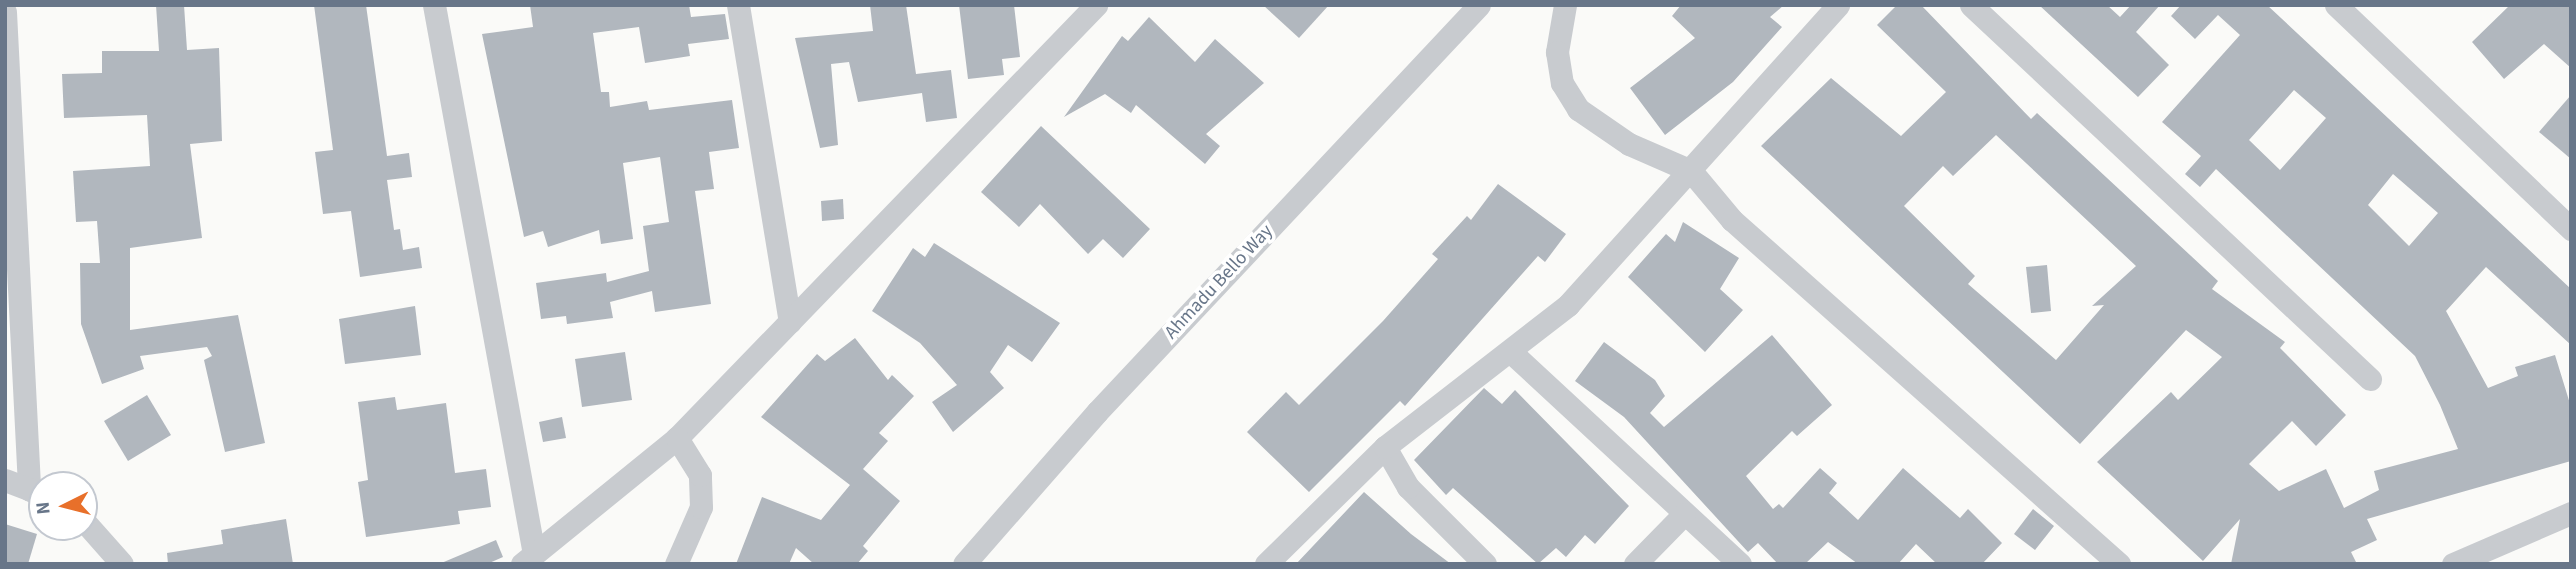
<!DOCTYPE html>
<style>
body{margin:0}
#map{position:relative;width:2576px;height:569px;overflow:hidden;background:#fafaf8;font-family:"Source Sans 3",sans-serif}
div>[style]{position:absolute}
.building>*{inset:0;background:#b1b7be}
.minor>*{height:23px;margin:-11.5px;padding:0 11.5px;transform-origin:11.5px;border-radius:11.5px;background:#c8cbcf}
span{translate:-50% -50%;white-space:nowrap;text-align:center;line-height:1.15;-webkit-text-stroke:7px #fff;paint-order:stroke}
.street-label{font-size:19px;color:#687689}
.frame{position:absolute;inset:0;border:7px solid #687689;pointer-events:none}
.north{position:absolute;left:28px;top:471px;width:70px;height:70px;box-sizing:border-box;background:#fff;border:2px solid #c3c8d0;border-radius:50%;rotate:264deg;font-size:19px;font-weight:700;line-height:28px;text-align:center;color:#687689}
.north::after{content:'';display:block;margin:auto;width:24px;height:32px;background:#e8702a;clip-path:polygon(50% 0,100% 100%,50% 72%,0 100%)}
</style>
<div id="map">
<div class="building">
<div style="clip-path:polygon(156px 5px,184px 5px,187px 50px,219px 48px,222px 141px,190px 144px,202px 238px,130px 248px,130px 330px,238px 315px,265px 443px,225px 452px,204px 360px,212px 356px,207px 347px,140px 356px,144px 369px,102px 384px,81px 324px,80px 263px,100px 263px,97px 221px,76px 222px,73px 171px,150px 166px,147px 115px,64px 118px,62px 74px,102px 73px,102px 51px,159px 51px)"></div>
<div style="clip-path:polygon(314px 5px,366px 5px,387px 156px,409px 153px,412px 177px,387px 180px,394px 230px,400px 229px,403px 250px,419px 247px,422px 268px,360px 277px,351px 211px,323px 214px,315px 152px,333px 150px)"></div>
<div style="clip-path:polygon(530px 5px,689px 5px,691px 17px,725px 14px,729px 39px,688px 44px,690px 56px,645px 63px,639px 27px,593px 33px,601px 92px,609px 92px,610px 107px,647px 101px,649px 110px,732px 100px,739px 148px,709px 152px,714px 189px,695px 191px,711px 304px,655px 312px,652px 291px,610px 302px,613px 318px,567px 324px,566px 316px,541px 319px,536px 283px,606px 273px,607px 282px,649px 271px,643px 226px,669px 222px,660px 157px,623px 163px,633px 239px,601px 244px,599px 230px,548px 247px,543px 231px,524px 237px,482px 34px,533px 27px)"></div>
<div style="clip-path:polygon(870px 5px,906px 5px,916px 74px,951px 70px,957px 118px,926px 122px,922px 93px,858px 102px,849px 62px,831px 64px,838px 145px,820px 148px,795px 38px,873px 31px)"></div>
<div style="clip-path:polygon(959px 5px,1014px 5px,1020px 57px,1002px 59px,1004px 75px,968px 79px)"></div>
<div style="clip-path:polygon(1263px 5px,1329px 5px,1299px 38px)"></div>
<div style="clip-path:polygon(1681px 5px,1784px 5px,1770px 17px,1782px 27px,1733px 82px,1665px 135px,1630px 88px,1695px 38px,1672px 16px)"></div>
<div style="clip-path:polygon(evenodd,1897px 5px,1921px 5px,2031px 119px,2037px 113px,2218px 281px,2212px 289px,2285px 342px,2280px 348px,2346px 415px,2316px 446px,2292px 421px,2249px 464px,2279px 491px,2326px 469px,2344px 508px,2379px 490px,2374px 471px,2458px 449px,2440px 405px,2415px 356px,2216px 169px,2200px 187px,2185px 174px,2201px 156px,2162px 122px,2240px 35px,2218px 15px,2195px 39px,2171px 16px,2181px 5px,2267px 5px,2571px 289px,2571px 345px,2486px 267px,2446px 311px,2488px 388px,2518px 376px,2515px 367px,2555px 355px,2571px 407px,2571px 461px,2367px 519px,2377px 540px,2351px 552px,2357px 564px,2231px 564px,2240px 519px,2203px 561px,2097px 462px,2171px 392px,2178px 400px,2222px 357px,2186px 330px,2080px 444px,1761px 146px,1831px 78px,1901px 136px,1946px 92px,1877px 25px,1897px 5px,2294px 90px,2326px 118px,2280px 170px,2249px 140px,2294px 90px,1897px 5px,1996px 135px,2136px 266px,2092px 306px,2104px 305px,2056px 360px,1968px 284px,1975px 276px,1904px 206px,1943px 166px,1953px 176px,1996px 135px,1897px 5px,2393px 174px,2438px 213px,2409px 246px,2368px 205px,2393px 174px)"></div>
<div style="clip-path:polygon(2039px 5px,2107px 5px,2120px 17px,2131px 5px,2160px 5px,2136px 32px,2169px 65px,2138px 97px)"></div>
<div style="clip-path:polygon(2510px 5px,2571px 5px,2571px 68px,2544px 44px,2504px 79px,2472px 42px)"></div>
<div style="clip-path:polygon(1149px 17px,1195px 62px,1215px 39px,1264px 83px,1206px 134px,1220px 146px,1205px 164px,1136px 105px,1131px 113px,1105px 94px,1064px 117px,1122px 36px,1128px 41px)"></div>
<div style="clip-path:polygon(2571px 95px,2571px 159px,2539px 132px)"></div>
<div style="clip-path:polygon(1041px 126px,1150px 229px,1123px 258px,1103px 239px,1088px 254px,1040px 204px,1019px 227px,981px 192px)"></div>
<div style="clip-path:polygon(1498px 184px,1566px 234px,1545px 262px,1538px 256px,1405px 406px,1400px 401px,1309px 492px,1247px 432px,1286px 392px,1299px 405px,1383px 321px,1438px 259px,1432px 254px,1467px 216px,1471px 220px)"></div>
<div style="clip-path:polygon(843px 199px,844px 219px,822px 221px,821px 201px)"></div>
<div style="clip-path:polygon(1683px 222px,1739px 258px,1720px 289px,1743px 310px,1705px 352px,1628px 277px,1666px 234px,1675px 242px)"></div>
<div style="clip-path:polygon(934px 243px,1060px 323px,1032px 362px,1008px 345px,990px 372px,1004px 388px,953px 432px,932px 402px,957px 385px,920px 343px,872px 311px,913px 248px,925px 257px)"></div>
<div style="clip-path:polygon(2047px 265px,2051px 311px,2031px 313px,2026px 267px)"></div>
<div style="clip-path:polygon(415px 306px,421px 355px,345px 364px,339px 319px)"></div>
<div style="clip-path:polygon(1772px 335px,1832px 405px,1797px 436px,1792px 431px,1746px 476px,1773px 509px,1779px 504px,1783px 508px,1820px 468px,1837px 483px,1829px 493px,1858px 520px,1903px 468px,1960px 518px,1968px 509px,2002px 543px,1982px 564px,1937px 564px,1916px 544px,1898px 564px,1858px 564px,1828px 542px,1805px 564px,1778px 564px,1758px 543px,1748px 552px,1624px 417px,1575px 381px,1604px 342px,1655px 380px,1665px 396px,1650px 413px,1664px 427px)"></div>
<div style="clip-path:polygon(855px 338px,888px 380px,892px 375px,914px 396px,879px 433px,888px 441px,863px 469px,900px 501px,863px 546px,868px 551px,857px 564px,814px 564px,796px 548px,789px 564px,736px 564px,762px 497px,821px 520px,850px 485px,761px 417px,817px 354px,825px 361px)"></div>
<div style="clip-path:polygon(625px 352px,632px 400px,582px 407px,575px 359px)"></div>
<div style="clip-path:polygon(1484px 388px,1502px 404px,1515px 390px,1629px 506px,1595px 544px,1585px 535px,1566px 557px,1556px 548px,1538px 564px,1453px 488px,1446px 495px,1414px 460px)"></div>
<div style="clip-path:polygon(147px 395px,171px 435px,128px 461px,104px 421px)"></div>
<div style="clip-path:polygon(395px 397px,397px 410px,446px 403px,455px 473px,486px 469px,491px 507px,458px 511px,460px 524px,366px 537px,358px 482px,368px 480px,358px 402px)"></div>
<div style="clip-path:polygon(562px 417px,566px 438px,543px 442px,539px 422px)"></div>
<div style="clip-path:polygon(1364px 492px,1411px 534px,1451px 564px,1296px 564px)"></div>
<div style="clip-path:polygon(2033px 509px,2054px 526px,2035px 550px,2014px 534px)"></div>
<div style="clip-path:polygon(286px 519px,293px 564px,168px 564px,167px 553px,223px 544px,221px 530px)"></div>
<div style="clip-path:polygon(5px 524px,37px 534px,28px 564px,5px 564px)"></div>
<div style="clip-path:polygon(496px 540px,503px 557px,487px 564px,439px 564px)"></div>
</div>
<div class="minor">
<div style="left:434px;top:5px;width:558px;rotate:79.68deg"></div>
<div style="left:738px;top:5px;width:321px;rotate:80.7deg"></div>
<div style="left:1565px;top:5px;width:48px;rotate:99.7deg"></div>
<div style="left:1557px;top:52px;width:31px;rotate:81deg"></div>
<div style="left:1562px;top:83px;width:31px;rotate:58deg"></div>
<div style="left:1578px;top:109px;width:62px;rotate:34.5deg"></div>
<div style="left:1629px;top:144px;width:68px;rotate:23.5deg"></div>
<div style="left:1691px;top:171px;width:64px;rotate:50.1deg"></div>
<div style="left:1732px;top:220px;width:518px;rotate:41.63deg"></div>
<div style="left:1971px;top:5px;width:547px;rotate:43.15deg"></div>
<div style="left:2336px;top:5px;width:325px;rotate:43.6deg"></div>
<div style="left:5px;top:12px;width:478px;rotate:87.1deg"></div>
<div style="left:29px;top:489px;width:15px;rotate:28deg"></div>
<div style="left:1511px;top:352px;width:312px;rotate:42.8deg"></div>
<div style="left:5px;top:480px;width:26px;rotate:21deg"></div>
<div style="left:84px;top:521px;width:57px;rotate:48.5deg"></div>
<div style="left:522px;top:564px;width:200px;rotate:-39.1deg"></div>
<div style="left:677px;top:438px;width:603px;rotate:-45.94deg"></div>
<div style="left:676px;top:564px;width:62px;rotate:-66.3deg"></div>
<div style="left:701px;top:507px;width:32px;rotate:-92deg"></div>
<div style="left:700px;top:475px;width:44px;rotate:-121.9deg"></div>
<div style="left:964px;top:564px;width:202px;rotate:-48.8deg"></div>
<div style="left:1097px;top:412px;width:558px;rotate:-46.81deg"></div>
<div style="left:1266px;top:564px;width:167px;rotate:-44.5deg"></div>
<div style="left:1485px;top:564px;width:109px;rotate:-135deg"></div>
<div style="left:1408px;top:487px;width:46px;rotate:-119.9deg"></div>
<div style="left:1385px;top:447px;width:232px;rotate:-37.8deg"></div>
<div style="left:1568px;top:305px;width:404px;rotate:-48deg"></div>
<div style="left:1635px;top:564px;width:70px;rotate:-45.6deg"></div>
<div style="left:2453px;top:564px;width:129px;rotate:-23.4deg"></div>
</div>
<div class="street-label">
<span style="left:1219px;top:282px;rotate:-47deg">Ahmadu Bello Way</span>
</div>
<div class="frame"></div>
<div class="north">N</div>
</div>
